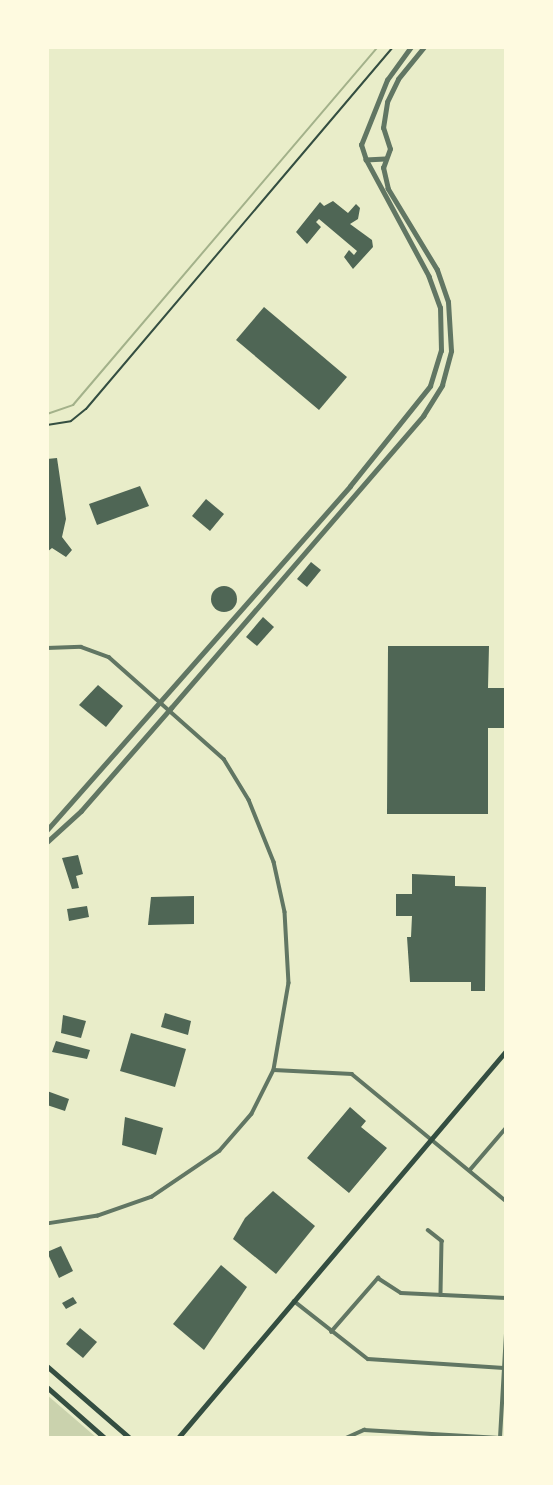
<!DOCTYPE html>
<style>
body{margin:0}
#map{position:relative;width:553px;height:1485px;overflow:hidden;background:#e9edc9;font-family:Manrope,sans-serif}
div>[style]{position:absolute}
.green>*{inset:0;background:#cad2ad}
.stream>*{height:2px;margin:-1px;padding:0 1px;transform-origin:1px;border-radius:1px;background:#a3b18a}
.building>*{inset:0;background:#4f6655}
.round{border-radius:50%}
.path>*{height:2px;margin:-1px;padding:0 1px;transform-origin:1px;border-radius:1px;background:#344e41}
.minor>*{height:3.5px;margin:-1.75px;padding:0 1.75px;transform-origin:1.75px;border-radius:1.75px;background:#617663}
.tertiary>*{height:4.5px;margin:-2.25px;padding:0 2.25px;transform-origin:2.25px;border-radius:2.25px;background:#617663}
.secondary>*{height:4.5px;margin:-2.25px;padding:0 2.25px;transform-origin:2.25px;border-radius:2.25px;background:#344e41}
span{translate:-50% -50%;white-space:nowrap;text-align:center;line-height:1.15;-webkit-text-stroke:7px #fefae0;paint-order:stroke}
.frame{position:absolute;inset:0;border:49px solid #fefae0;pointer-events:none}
</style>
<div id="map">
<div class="green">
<div style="clip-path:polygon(47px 1395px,54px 1401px,97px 1438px,47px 1438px)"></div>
</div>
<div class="stream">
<div style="left:47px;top:414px;width:28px;rotate:-19deg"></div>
<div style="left:73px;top:405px;width:470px;rotate:-49.6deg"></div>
</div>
<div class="building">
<div style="clip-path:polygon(333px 201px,348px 213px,356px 204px,360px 208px,358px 219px,350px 224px,372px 240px,373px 247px,353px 269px,344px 257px,349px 250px,354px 255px,357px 251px,319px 219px,316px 222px,321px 227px,307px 244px,296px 232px,320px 202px,324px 206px)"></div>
<div style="clip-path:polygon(264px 307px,347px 377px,319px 410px,236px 340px)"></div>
<div style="clip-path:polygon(57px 458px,66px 519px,62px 537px,72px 550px,66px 557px,52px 548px,47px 552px,47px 459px)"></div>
<div style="clip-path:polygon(140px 486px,149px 506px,97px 525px,89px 504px)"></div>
<div style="clip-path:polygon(206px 499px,224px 514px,210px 531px,192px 516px)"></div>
<div style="clip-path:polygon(311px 562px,321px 570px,307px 587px,297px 579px)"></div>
<div class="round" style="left:211px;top:586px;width:26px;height:26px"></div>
<div style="clip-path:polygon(263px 617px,274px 627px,257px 646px,246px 637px)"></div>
<div style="clip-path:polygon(388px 646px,489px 646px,488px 688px,504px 688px,504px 728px,488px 728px,488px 814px,387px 814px)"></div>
<div style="clip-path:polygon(98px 685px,123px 706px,106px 727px,79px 705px)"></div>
<div style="clip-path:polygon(78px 855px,83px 874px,76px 876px,79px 888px,72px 889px,62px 858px)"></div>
<div style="clip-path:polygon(412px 874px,455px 876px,455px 886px,486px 887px,485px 991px,471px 991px,471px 982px,410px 982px,407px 937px,411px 937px,412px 916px,396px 916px,396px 894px,412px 894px)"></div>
<div style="clip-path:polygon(194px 896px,194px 924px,148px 925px,151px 897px)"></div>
<div style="clip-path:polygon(87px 906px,89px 917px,69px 921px,67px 909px)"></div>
<div style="clip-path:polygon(165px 1013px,191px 1021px,188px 1035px,161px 1027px)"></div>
<div style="clip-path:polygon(63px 1015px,86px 1021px,81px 1038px,61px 1033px)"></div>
<div style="clip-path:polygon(131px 1033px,186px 1049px,175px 1087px,120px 1071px)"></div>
<div style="clip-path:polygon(56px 1041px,90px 1050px,87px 1059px,52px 1052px)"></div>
<div style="clip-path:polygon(47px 1091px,69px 1099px,65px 1111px,47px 1105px)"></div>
<div style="clip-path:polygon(350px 1107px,366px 1121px,361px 1127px,387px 1148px,349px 1193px,307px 1158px)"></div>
<div style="clip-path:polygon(125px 1117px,163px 1128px,156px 1155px,122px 1145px)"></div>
<div style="clip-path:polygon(273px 1191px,315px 1226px,276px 1274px,233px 1239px,245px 1218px)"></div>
<div style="clip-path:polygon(61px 1246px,73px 1271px,59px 1278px,47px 1252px)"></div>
<div style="clip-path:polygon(221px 1265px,247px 1287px,204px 1350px,173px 1324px)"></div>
<div style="clip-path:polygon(73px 1297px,77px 1303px,66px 1309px,62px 1303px)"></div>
<div style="clip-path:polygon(80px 1328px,97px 1342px,83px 1358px,66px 1344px)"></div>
</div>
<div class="path">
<div style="left:47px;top:425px;width:24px;rotate:-9deg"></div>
<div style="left:71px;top:421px;width:19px;rotate:-39deg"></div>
<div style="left:86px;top:409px;width:475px;rotate:-49.7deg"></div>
</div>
<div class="minor">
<div style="left:47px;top:648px;width:34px;rotate:-2deg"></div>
<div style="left:81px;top:647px;width:30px;rotate:20deg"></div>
<div style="left:109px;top:657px;width:154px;rotate:41.6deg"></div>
<div style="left:224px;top:759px;width:48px;rotate:58.6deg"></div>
<div style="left:249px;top:800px;width:67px;rotate:68deg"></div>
<div style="left:274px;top:862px;width:51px;rotate:77.6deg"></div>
<div style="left:285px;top:912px;width:71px;rotate:86.8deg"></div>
<div style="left:289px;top:983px;width:88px;rotate:99.8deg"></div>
<div style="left:274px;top:1070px;width:49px;rotate:116.6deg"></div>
<div style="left:252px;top:1114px;width:49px;rotate:130.9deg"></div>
<div style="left:220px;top:1151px;width:82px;rotate:145.9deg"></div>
<div style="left:152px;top:1197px;width:57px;rotate:160.6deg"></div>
<div style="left:98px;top:1216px;width:52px;rotate:171.1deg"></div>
<div style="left:274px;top:1070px;width:78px;rotate:2.9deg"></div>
<div style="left:352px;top:1074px;width:200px;rotate:39.5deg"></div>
<div style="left:470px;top:1170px;width:55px;rotate:-49.4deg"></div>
<div style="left:428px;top:1230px;width:18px;rotate:38deg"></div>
<div style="left:442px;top:1241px;width:54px;rotate:91.1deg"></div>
<div style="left:294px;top:1301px;width:94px;rotate:38.1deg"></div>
<div style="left:368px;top:1359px;width:136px;rotate:3.8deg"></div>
<div style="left:331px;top:1332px;width:72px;rotate:-49deg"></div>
<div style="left:378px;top:1278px;width:27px;rotate:33deg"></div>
<div style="left:401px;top:1293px;width:105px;rotate:2.7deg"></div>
<div style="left:346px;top:1438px;width:20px;rotate:-24deg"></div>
<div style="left:364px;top:1430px;width:136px;rotate:3.4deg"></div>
<div style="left:500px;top:1438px;width:105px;rotate:-86.7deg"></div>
</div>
<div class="tertiary">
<div style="left:385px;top:159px;width:19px;rotate:177deg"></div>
<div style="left:366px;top:160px;width:16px;rotate:-108deg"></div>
<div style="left:361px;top:145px;width:70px;rotate:-68.2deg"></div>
<div style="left:387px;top:80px;width:41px;rotate:-54deg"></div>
<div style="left:47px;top:830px;width:458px;rotate:-48.6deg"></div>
<div style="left:350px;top:486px;width:128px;rotate:-51.3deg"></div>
<div style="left:430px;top:386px;width:37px;rotate:-73deg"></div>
<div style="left:441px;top:351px;width:43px;rotate:-91.3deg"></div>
<div style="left:440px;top:308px;width:33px;rotate:-110deg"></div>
<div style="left:429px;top:277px;width:133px;rotate:-118.3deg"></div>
<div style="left:47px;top:842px;width:46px;rotate:-42.4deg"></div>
<div style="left:81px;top:811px;width:137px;rotate:-48.9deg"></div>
<div style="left:171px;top:708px;width:386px;rotate:-49.2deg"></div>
<div style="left:423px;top:416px;width:36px;rotate:-58deg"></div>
<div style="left:442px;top:385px;width:35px;rotate:-75deg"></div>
<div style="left:451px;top:351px;width:49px;rotate:-93.5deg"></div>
<div style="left:448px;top:302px;width:34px;rotate:-109deg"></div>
<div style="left:437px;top:270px;width:95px;rotate:-121.2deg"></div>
<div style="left:388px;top:189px;width:22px;rotate:-103deg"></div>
<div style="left:383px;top:168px;width:20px;rotate:-70deg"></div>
<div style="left:390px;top:149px;width:22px;rotate:-108deg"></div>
<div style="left:383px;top:128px;width:26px;rotate:-81deg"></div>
<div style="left:387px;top:102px;width:25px;rotate:-64deg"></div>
<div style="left:398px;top:79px;width:41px;rotate:-50.9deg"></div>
</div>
<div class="secondary">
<div style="left:47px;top:1366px;width:110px;rotate:40.9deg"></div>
<div style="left:47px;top:1387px;width:77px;rotate:41.3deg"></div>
<div style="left:178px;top:1438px;width:507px;rotate:-49.72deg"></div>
</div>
<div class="frame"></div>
</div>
